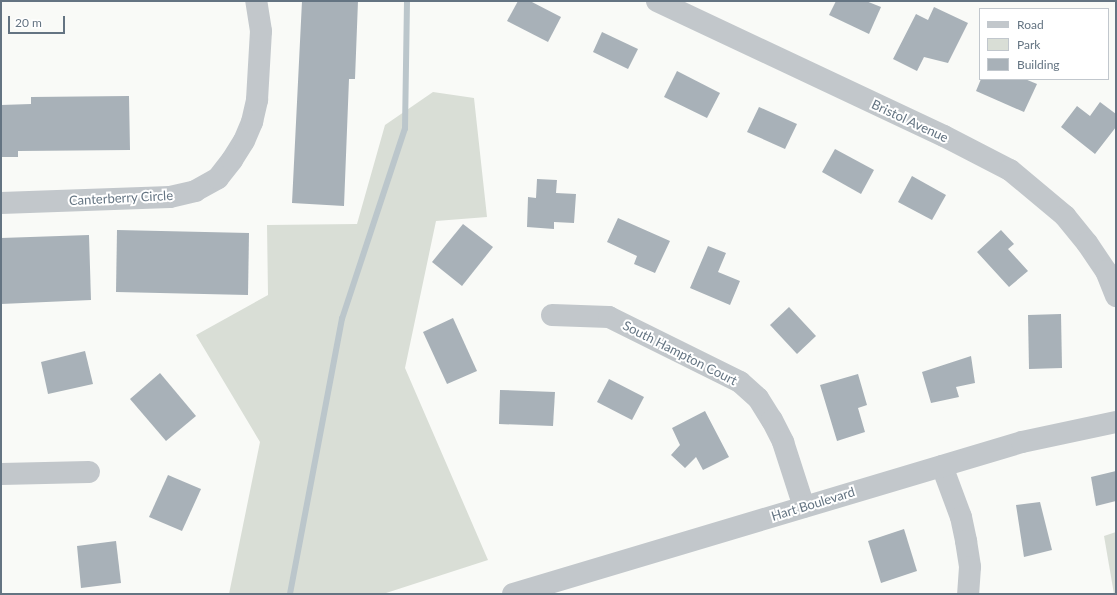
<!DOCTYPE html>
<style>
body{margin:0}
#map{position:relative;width:1117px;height:595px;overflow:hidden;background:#f9faf7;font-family:Lato,sans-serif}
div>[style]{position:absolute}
.green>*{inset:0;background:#d9ded6}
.stream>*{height:5.5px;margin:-2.75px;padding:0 2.75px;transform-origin:2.75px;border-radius:2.75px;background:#bbc6cb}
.building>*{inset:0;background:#a8b1b8}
.minor>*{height:22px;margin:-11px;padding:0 11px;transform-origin:11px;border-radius:11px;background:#c2c7cb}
span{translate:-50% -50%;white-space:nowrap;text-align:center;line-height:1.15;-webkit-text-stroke:4px #fff;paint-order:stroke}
.street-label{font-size:13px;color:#647482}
.frame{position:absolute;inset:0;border:2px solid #647482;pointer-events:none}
.legend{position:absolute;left:979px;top:8px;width:130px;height:72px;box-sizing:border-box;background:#fff;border:1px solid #c1c7cd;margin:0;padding:5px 7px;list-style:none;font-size:12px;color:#647482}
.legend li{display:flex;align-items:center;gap:8px;height:20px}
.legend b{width:20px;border:1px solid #c1c7cd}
.scale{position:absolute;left:8px;top:16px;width:57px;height:18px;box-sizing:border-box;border:2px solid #647482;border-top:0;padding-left:5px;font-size:12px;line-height:14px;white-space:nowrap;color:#647482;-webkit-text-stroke:3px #fff;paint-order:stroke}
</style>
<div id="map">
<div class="green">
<div style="clip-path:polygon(433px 92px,474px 98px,487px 217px,436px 221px,405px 368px,488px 560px,383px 594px,229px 594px,260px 442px,196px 335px,268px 295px,267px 225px,357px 224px,385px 125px)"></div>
<div style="clip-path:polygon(1116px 532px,1116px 594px,1114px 594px,1104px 536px)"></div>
</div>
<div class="stream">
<div style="left:290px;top:594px;width:280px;rotate:-79.3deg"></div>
<div style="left:342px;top:319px;width:200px;rotate:-71.7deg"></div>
<div style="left:405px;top:129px;width:128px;rotate:-89.1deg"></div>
</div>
<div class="building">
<div style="clip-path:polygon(302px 1px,358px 1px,355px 79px,349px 79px,344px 206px,292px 203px)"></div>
<div style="clip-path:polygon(518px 1px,530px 1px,561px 17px,548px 42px,507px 21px)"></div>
<div style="clip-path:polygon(836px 1px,866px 1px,881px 7px,869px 34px,829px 15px)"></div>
<div style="clip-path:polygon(934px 7px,968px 23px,948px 63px,924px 57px,917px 71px,893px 59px,916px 14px,928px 20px)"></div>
<div style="clip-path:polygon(602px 32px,638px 49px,628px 69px,593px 52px)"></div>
<div style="clip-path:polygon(677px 71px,720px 93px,707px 118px,664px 97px)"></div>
<div style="clip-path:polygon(981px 79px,1025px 79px,1037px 84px,1024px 112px,976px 91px)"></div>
<div style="clip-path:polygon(129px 96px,130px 150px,18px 151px,18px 157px,1px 157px,1px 105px,31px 104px,31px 97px)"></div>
<div style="clip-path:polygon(1100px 102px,1116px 114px,1116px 127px,1095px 154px,1061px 127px,1077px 106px,1090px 116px)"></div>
<div style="clip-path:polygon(759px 107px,797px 124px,785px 149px,747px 132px)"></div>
<div style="clip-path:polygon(835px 149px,874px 170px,861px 194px,822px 172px)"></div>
<div style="clip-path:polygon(912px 176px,946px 195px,932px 220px,898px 202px)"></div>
<div style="clip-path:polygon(537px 179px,557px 180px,556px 193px,576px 194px,574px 223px,554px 222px,554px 229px,527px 227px,528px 197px,536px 198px)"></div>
<div style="clip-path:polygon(618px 218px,670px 241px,655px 273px,634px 264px,637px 256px,607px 242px)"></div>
<div style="clip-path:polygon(463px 224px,493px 247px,462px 286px,432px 262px)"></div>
<div style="clip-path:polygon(117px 230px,249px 233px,248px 295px,116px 292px)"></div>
<div style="clip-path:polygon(1001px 230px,1014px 244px,1008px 249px,1028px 271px,1009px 287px,977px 252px)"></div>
<div style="clip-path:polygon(89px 235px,91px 300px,1px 304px,1px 238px)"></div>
<div style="clip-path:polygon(708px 246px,726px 253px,718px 272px,740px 281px,730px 305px,690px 288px)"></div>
<div style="clip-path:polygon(789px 307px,816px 336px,797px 354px,770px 325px)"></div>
<div style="clip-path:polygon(1061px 314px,1062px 368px,1029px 369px,1028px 315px)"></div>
<div style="clip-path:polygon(453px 318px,477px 371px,447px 384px,423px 332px)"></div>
<div style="clip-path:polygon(85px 351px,93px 384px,48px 394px,41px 362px)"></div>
<div style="clip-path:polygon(971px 356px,975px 383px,956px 387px,959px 397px,931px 403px,922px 372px)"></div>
<div style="clip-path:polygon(160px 373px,196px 416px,166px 441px,130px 399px)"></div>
<div style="clip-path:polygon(858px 374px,867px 405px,858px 408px,865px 432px,837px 441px,820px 385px)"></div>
<div style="clip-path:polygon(609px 379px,644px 397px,632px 420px,597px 402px)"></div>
<div style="clip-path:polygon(500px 390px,555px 392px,553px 426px,499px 424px)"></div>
<div style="clip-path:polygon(705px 411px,729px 457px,703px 470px,696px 457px,685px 468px,671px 455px,680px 445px,672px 428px)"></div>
<div style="clip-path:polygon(1116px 471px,1116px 501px,1096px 506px,1091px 477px)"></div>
<div style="clip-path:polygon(168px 475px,201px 489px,182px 531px,149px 517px)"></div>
<div style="clip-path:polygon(1040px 502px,1052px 550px,1024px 557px,1016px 505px)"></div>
<div style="clip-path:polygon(904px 529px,917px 571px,881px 583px,868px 541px)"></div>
<div style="clip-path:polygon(116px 541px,121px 583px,81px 588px,77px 546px)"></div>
</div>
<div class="minor">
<div style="left:657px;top:1px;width:317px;rotate:25.2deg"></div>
<div style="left:944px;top:136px;width:74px;rotate:27.3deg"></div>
<div style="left:1010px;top:170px;width:72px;rotate:39.9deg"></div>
<div style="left:1065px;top:216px;width:35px;rotate:51deg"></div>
<div style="left:1087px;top:243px;width:34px;rotate:56deg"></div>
<div style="left:1106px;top:271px;width:27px;rotate:68deg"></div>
<div style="left:1px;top:203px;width:169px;rotate:-2deg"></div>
<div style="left:170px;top:197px;width:26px;rotate:-13deg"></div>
<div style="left:195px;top:191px;width:26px;rotate:-29deg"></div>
<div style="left:218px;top:178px;width:23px;rotate:-52deg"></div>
<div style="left:232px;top:160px;width:22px;rotate:-58deg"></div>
<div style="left:244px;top:141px;width:21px;rotate:-67deg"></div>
<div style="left:252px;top:122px;width:23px;rotate:-77deg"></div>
<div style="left:257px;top:100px;width:69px;rotate:-86.7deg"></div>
<div style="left:261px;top:31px;width:30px;rotate:-99deg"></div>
<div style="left:552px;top:315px;width:57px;rotate:2deg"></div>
<div style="left:609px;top:317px;width:146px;rotate:26.4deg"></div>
<div style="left:740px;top:382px;width:24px;rotate:42deg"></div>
<div style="left:758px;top:398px;width:26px;rotate:58deg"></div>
<div style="left:772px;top:420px;width:25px;rotate:63deg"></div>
<div style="left:783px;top:442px;width:68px;rotate:72.1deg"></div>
<div style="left:942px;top:466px;width:54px;rotate:69.6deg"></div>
<div style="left:961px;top:517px;width:25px;rotate:78deg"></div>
<div style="left:966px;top:541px;width:26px;rotate:81deg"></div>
<div style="left:970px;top:567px;width:27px;rotate:94deg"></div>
<div style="left:1px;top:474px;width:88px;rotate:-1.3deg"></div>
<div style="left:513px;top:594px;width:531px;rotate:-16.63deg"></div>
<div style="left:1022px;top:442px;width:96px;rotate:-12deg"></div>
</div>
<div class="street-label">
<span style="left:910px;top:121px;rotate:25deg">Bristol Avenue</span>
<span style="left:121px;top:198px;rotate:-3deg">Canterberry Circle</span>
<span style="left:680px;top:353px;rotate:27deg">South Hampton Court</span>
<span style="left:813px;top:504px;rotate:-17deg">Hart Boulevard</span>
</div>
<div class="frame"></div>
<ul class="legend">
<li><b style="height:5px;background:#c2c7cb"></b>Road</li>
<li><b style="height:11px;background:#d9ded6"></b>Park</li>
<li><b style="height:11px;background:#a8b1b8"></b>Building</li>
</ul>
<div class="scale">20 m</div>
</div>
